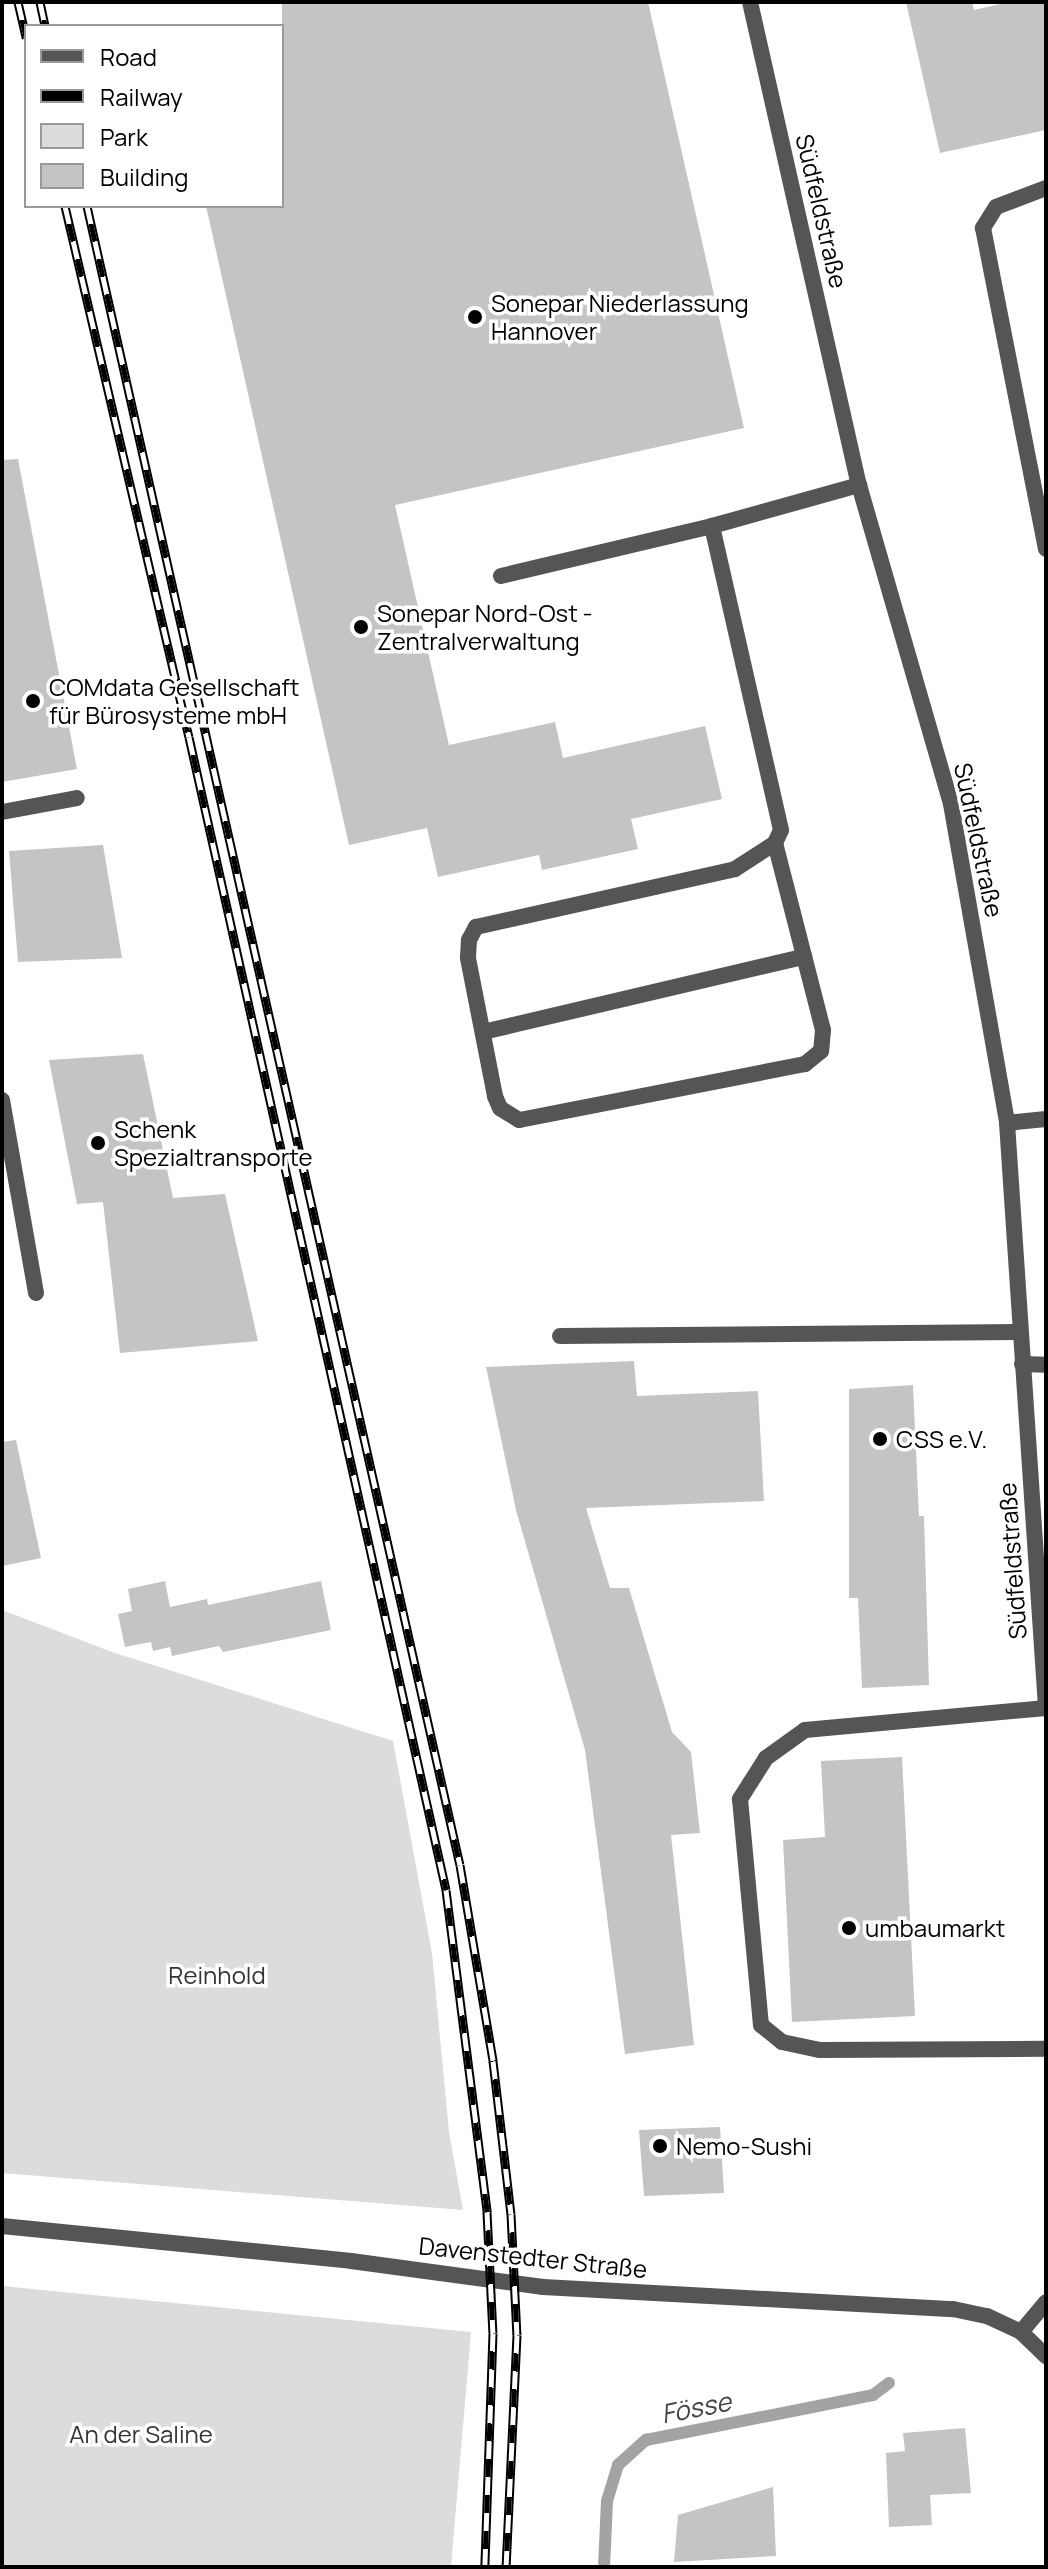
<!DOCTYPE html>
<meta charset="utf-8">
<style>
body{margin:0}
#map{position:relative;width:1048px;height:2569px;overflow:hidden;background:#fff;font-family:Manrope,sans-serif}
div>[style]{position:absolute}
.green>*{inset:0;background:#dcdcdc}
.stream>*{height:12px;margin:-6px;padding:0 6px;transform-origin:6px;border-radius:6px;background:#a3a3a3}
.building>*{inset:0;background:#c4c4c4}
.service>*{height:16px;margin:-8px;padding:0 8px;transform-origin:8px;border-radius:8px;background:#555}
.minor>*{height:16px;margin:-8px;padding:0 8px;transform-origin:8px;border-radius:8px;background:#555}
.tertiary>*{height:16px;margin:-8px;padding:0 8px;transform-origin:8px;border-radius:8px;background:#555}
.rail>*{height:9px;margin-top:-4.5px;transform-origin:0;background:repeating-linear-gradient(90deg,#fff 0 18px,#000 0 36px);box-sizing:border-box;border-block:2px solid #000}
.dots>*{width:22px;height:22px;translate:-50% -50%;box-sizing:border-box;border:4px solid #fff;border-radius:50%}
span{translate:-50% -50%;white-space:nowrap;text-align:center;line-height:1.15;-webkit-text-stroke:7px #fff;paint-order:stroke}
.street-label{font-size:24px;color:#000}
.poi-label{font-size:24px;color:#000}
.left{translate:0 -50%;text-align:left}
.park-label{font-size:24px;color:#333}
.water-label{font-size:26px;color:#444;font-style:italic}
.frame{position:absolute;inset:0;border:4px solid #000;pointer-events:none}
.legend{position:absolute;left:24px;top:24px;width:260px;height:184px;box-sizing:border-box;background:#fff;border:2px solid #999;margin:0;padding:10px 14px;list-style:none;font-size:24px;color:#000}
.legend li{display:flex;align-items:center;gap:16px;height:40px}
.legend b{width:40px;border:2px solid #999}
</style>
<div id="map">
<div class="green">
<div style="clip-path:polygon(2px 1610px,112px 1652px,393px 1741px,432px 1953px,449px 2132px,463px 2210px,2px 2173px)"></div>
<div style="clip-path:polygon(2px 2286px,471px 2332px,451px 2567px,2px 2567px)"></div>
</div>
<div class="stream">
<div style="left:604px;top:2567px;width:66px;rotate:-87.4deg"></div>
<div style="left:607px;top:2501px;width:38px;rotate:-73deg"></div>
<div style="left:618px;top:2465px;width:38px;rotate:-42deg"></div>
<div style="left:646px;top:2440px;width:231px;rotate:-11.2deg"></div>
<div style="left:873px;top:2395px;width:20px;rotate:-37deg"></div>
</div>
<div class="building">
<div style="clip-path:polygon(282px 2px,648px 2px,744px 428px,395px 505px,449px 745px,555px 722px,563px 758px,705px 726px,722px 799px,631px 819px,638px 849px,542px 870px,539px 855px,438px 877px,427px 828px,349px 845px,206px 206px,282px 206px)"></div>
<div style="clip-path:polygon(906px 2px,972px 2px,974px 10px,1009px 2px,1046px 2px,1046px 130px,940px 153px)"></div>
<div style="clip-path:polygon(18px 459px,77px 769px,2px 782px,2px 460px)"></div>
<div style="clip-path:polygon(103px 845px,122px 958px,18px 962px,9px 851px)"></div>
<div style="clip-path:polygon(143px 1054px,173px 1198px,225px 1194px,258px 1341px,120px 1353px,103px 1202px,77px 1204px,49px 1060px)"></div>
<div style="clip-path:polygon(634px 1361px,637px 1396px,758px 1391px,764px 1501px,586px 1508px,610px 1588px,629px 1588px,672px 1732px,691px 1752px,700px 1833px,671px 1835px,694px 2045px,625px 2054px,585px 1750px,516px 1510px,486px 1367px)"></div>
<div style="clip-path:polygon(913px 1385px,919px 1516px,924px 1516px,929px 1685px,862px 1688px,858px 1598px,849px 1598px,849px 1389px)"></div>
<div style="clip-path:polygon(16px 1440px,41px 1558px,2px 1566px,2px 1442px)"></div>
<div style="clip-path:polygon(165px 1581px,170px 1607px,207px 1599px,208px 1605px,321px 1581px,331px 1630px,223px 1652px,219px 1646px,172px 1656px,170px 1647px,153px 1651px,151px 1642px,125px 1647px,118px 1614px,132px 1611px,128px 1589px)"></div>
<div style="clip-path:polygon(902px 1757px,915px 2016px,792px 2022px,783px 1840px,825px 1837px,821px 1761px)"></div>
<div style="clip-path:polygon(720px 2127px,724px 2193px,644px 2196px,639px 2130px)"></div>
<div style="clip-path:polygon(965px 2428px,971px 2493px,930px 2495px,932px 2525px,889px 2527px,886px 2453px,905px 2451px,903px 2433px)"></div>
<div style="clip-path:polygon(773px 2487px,776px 2556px,674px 2562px,678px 2515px)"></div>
</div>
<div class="service">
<div style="left:1046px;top:188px;width:53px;rotate:159.2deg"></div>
<div style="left:996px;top:207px;width:25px;rotate:122deg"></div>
<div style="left:983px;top:228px;width:327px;rotate:78.9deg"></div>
<div style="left:501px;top:576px;width:217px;rotate:-13.3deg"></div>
<div style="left:2px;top:812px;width:76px;rotate:-10.6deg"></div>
<div style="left:775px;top:843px;width:193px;rotate:75.6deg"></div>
<div style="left:823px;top:1030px;width:21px;rotate:95deg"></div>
<div style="left:821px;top:1051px;width:21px;rotate:141deg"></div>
<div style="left:805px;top:1064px;width:291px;rotate:168.9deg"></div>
<div style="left:519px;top:1120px;width:22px;rotate:-148deg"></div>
<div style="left:500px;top:1108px;width:13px;rotate:-113deg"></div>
<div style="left:495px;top:1096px;width:141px;rotate:-101.1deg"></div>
<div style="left:468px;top:958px;width:18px;rotate:-87deg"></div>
<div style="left:469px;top:940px;width:15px;rotate:-62deg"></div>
<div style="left:476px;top:927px;width:265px;rotate:-12.6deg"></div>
<div style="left:735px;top:869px;width:48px;rotate:-33deg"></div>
<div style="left:775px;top:843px;width:14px;rotate:-65deg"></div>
<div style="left:781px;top:830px;width:312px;rotate:-102.8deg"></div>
<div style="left:712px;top:526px;width:153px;rotate:-15.6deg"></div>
<div style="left:483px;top:1032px;width:330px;rotate:-13.2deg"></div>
<div style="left:2px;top:1100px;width:196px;rotate:80deg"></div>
<div style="left:560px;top:1336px;width:459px;rotate:-0.5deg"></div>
<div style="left:1022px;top:1364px;width:24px;rotate:2deg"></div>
<div style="left:1046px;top:1708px;width:242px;rotate:174.8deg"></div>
<div style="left:805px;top:1730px;width:48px;rotate:144.3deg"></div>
<div style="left:766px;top:1758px;width:49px;rotate:122.4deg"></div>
<div style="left:740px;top:1799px;width:227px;rotate:84.7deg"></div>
<div style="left:761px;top:2025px;width:27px;rotate:39deg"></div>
<div style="left:782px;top:2042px;width:39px;rotate:12deg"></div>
<div style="left:820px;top:2050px;width:226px;rotate:-0.3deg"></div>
</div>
<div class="minor">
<div style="left:750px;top:2px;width:495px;rotate:77.3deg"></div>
<div style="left:859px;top:485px;width:332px;rotate:73.9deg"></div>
<div style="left:951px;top:804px;width:324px;rotate:80deg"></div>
<div style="left:1007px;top:1123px;width:585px;rotate:86.18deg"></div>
<div style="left:1007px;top:1123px;width:39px;rotate:-6deg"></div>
<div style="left:1021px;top:2332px;width:39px;rotate:-50deg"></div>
</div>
<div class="tertiary">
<div style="left:2px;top:2226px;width:351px;rotate:5.7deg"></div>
<div style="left:351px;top:2261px;width:194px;rotate:7.7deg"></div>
<div style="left:543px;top:2287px;width:411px;rotate:3.1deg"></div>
<div style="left:953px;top:2309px;width:35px;rotate:12deg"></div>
<div style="left:987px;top:2316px;width:38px;rotate:25deg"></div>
<div style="left:1021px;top:2332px;width:35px;rotate:44deg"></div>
</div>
<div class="rail">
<div style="left:18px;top:2px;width:37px;rotate:77deg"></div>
<div style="left:40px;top:2px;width:25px;rotate:78deg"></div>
<div style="left:65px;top:206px;width:545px;rotate:76.86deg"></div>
<div style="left:189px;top:737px;width:1181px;rotate:77.43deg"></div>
<div style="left:446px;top:1890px;width:325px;rotate:82.7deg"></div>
<div style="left:487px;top:2212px;width:121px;rotate:87.2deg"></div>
<div style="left:493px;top:2333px;width:234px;rotate:92deg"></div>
<div style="left:87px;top:206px;width:1700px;rotate:77.33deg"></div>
<div style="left:460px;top:1865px;width:199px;rotate:80.4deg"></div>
<div style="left:493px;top:2061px;width:154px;rotate:83.3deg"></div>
<div style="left:511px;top:2214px;width:121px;rotate:87.2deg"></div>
<div style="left:517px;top:2335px;width:232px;rotate:92.7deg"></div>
</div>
<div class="dots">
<div style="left:475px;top:317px;background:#000"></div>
<div style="left:361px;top:627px;background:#000"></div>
<div style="left:33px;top:701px;background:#000"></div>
<div style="left:98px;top:1143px;background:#000"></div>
<div style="left:880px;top:1439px;background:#000"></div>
<div style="left:849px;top:1928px;background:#000"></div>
<div style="left:660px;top:2146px;background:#000"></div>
</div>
<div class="street-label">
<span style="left:822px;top:211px;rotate:77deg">Südfeldstraße</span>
<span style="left:979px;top:840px;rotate:78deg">Südfeldstraße</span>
<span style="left:1012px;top:1561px;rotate:-94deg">Südfeldstraße</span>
<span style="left:533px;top:2257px;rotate:6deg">Davenstedter Straße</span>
</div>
<div class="poi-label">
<span class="left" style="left:491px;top:317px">Sonepar Niederlassung<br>Hannover</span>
<span class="left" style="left:377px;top:627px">Sonepar Nord-Ost -<br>Zentralverwaltung</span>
<span class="left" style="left:49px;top:701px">COMdata Gesellschaft<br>für Bürosysteme mbH</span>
<span class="left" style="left:114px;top:1143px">Schenk<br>Spezialtransporte</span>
<span class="left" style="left:896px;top:1439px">CSS e.V.</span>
<span class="left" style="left:865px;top:1928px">umbaumarkt</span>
<span class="left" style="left:676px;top:2146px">Nemo-Sushi</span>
</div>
<div class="park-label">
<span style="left:217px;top:1975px">Reinhold</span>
<span style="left:141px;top:2434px">An der Saline</span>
</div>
<div class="water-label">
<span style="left:696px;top:2408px;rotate:-11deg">Fösse</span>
</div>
<div class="frame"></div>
<ul class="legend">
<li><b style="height:10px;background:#555"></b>Road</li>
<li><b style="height:10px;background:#000"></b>Railway</li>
<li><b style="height:22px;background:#dcdcdc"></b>Park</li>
<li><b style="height:22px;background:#c4c4c4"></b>Building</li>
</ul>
</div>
